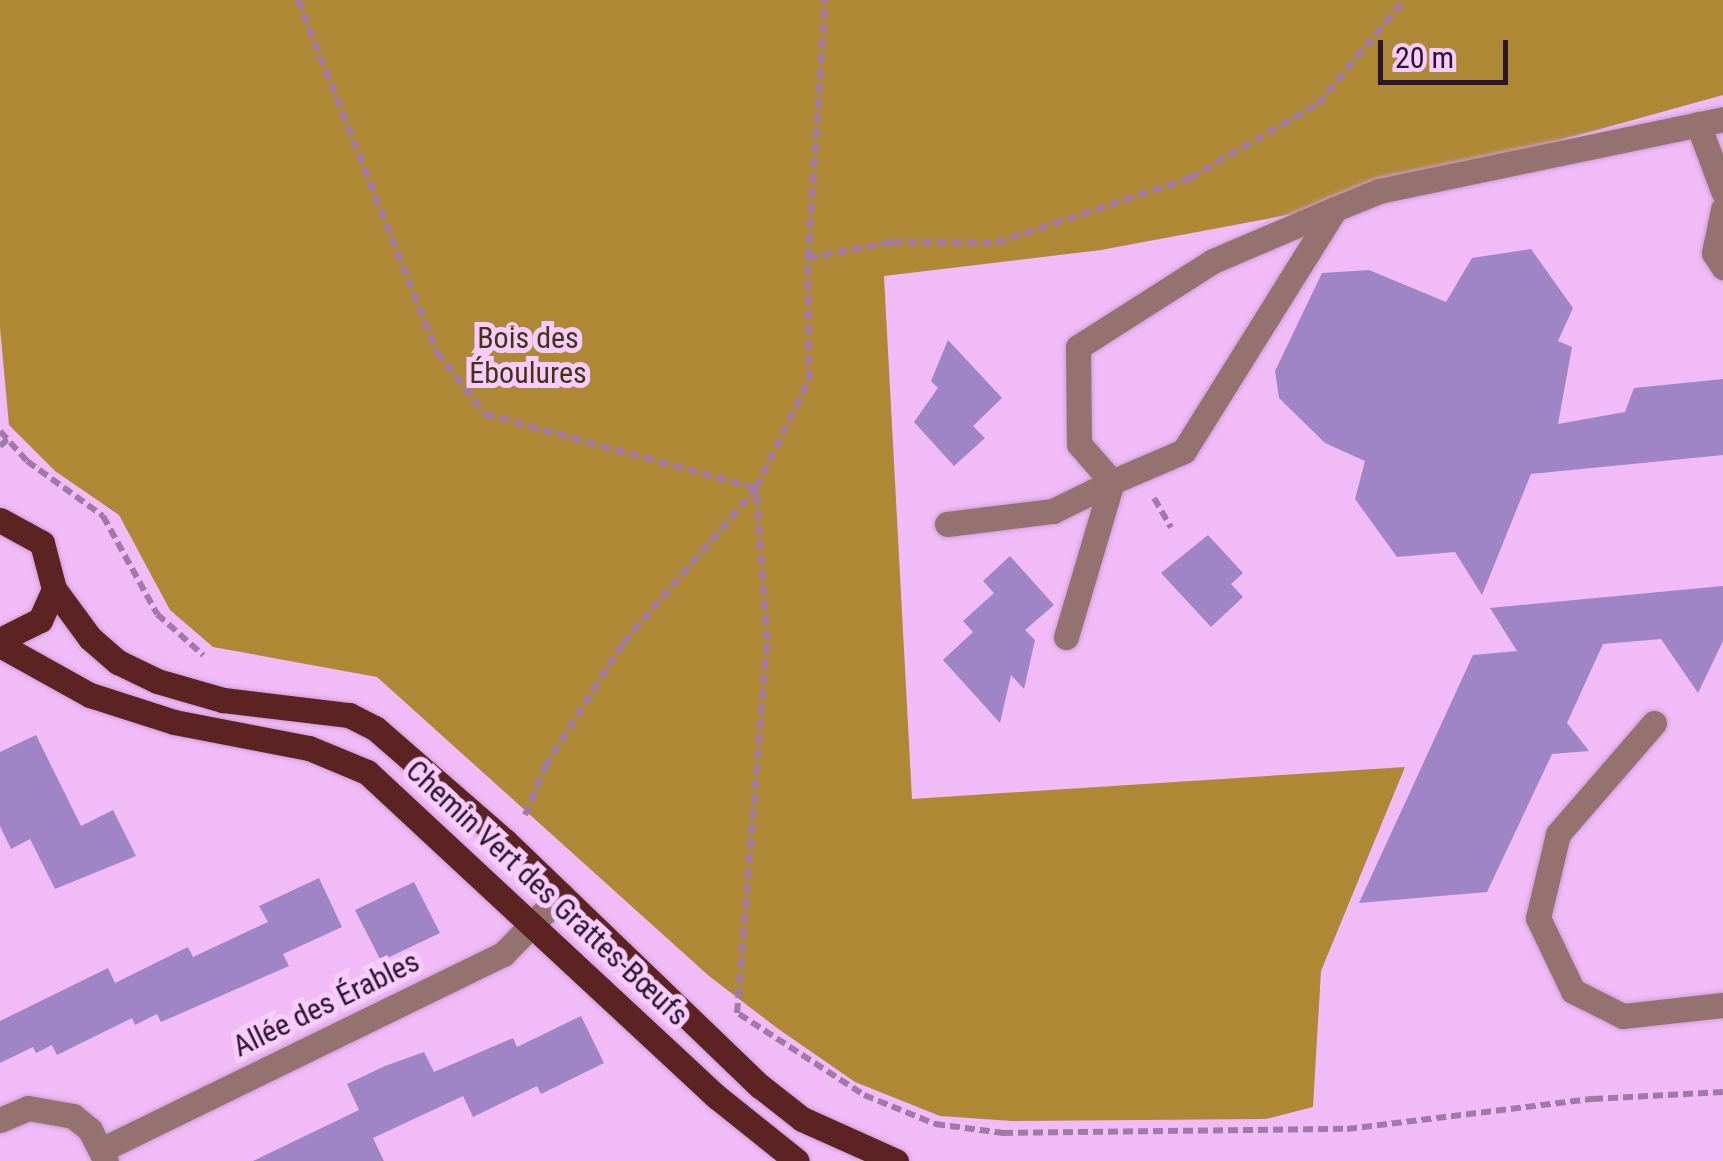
<!DOCTYPE html>
<meta charset="utf-8">
<style>
body{margin:0}
#map{position:relative;width:1723px;height:1161px;overflow:hidden;background:#f1bbf8;font-family:"Roboto Condensed",sans-serif}
div>[style]{position:absolute}
.forest>*{inset:0;background:#af8836}
.building>*{inset:0;background:#9f84c6}
.path>*{height:6px;margin-top:-3px;transform-origin:0;background:repeating-linear-gradient(90deg,#a179a7 0 10px,transparent 0 15px)}
.roads{filter:drop-shadow(0 0 2px #cd9dd3) drop-shadow(0 0 2px #cd9dd3)}
.minor>*{height:25px;margin:-12.5px;padding:0 12.5px;transform-origin:12.5px;border-radius:12.5px;background:#957270}
.major>*{height:25px;margin:-12.5px;padding:0 12.5px;transform-origin:12.5px;border-radius:12.5px;background:#5d2323}
span{translate:-50% -50%;white-space:nowrap;text-align:center;line-height:1.15;-webkit-text-stroke:10px #f8cdfe;paint-order:stroke}
.park-label{font-size:30px;color:#453411}
.street-label{font-size:30px;color:#2a162d}
.scale{position:absolute;left:1378px;top:40px;width:130px;height:45px;box-sizing:border-box;border:5px solid #2a162d;border-top:0;padding-left:12px;font-size:30px;line-height:35px;white-space:nowrap;color:#2a162d;-webkit-text-stroke:8px #f8cdfe;paint-order:stroke}
</style>
<div id="map">
<div class="forest">
<div style="clip-path:polygon(0 0,1723px 0,1723px 95px,1298px 213px,1101px 250px,884px 276px,912px 799px,1405px 767px,1321px 971px,1313px 1107px,1266px 1119px,1012px 1121px,940px 1116px,855px 1082px,777px 1028px,709px 976px,377px 677px,213px 647px,170px 610px,119px 515px,55px 471px,9px 425px,0 328px)"></div>
</div>
<div class="building">
<div style="clip-path:polygon(1531px 249px,1573px 308px,1558px 341px,1572px 347px,1558px 424px,1625px 412px,1634px 388px,1723px 379px,1723px 455px,1531px 474px,1482px 595px,1455px 552px,1397px 557px,1355px 499px,1365px 461px,1325px 443px,1279px 398px,1275px 371px,1322px 273px,1369px 270px,1446px 302px,1472px 258px)"></div>
<div style="clip-path:polygon(948px 340px,1002px 398px,973px 426px,985px 438px,954px 466px,914px 422px,938px 388px,931px 381px)"></div>
<div style="clip-path:polygon(1208px 535px,1243px 573px,1231px 584px,1243px 597px,1211px 627px,1161px 573px)"></div>
<div style="clip-path:polygon(1010px 556px,1054px 605px,1025px 630px,1035px 640px,1024px 689px,1011px 675px,1000px 723px,943px 660px,973px 632px,963px 621px,994px 593px,983px 581px)"></div>
<div style="clip-path:polygon(1723px 586px,1723px 641px,1698px 693px,1661px 639px,1603px 644px,1567px 723px,1589px 751px,1552px 754px,1487px 892px,1359px 903px,1473px 655px,1517px 651px,1490px 608px)"></div>
<div style="clip-path:polygon(36px 735px,81px 826px,113px 810px,136px 856px,55px 889px,30px 839px,11px 849px,0 826px,0 752px)"></div>
<div style="clip-path:polygon(319px 878px,342px 927px,283px 954px,289px 966px,161px 1022px,157px 1014px,135px 1025px,132px 1018px,57px 1055px,52px 1045px,36px 1053px,33px 1047px,0 1063px,0 1021px,108px 968px,115px 983px,188px 947px,193px 957px,268px 922px,259px 906px)"></div>
<div style="clip-path:polygon(414px 882px,440px 933px,381px 961px,355px 910px)"></div>
<div style="clip-path:polygon(581px 1016px,604px 1063px,541px 1094px,537px 1086px,473px 1117px,463px 1096px,373px 1138px,384px 1161px,253px 1161px,359px 1110px,347px 1084px,385px 1066px,424px 1052px,434px 1072px,513px 1038px,517px 1047px)"></div>
</div>
<div class="path">
<div style="left:298px;top:0;width:378px;rotate:68.5deg"></div>
<div style="left:437px;top:352px;width:78px;rotate:52.3deg"></div>
<div style="left:485px;top:414px;width:281px;rotate:15.3deg"></div>
<div style="left:756px;top:488px;width:120px;rotate:-63.9deg"></div>
<div style="left:809px;top:380px;width:122px;rotate:-90.5deg"></div>
<div style="left:808px;top:258px;width:86px;rotate:-10.8deg"></div>
<div style="left:892px;top:242px;width:104px;rotate:0.6deg"></div>
<div style="left:996px;top:243px;width:205px;rotate:-18.5deg"></div>
<div style="left:1190px;top:178px;width:148px;rotate:-30deg"></div>
<div style="left:1318px;top:104px;width:135px;rotate:-50.4deg"></div>
<div style="left:808px;top:258px;width:259px;rotate:-86.2deg"></div>
<div style="left:0;top:431px;width:40px;rotate:48deg"></div>
<div style="left:27px;top:461px;width:94px;rotate:35.9deg"></div>
<div style="left:103px;top:516px;width:112px;rotate:61.1deg"></div>
<div style="left:157px;top:614px;width:62px;rotate:41.7deg"></div>
<div style="left:0;top:446px;width:11px;rotate:-41deg"></div>
<div style="left:1154px;top:498px;width:34px;rotate:60deg"></div>
<div style="left:525px;top:815px;width:52px;rotate:-67.4deg"></div>
<div style="left:545px;top:767px;width:146px;rotate:-57.8deg"></div>
<div style="left:623px;top:643px;width:203px;rotate:-49.2deg"></div>
<div style="left:737px;top:1013px;width:374px;rotate:-85.4deg"></div>
<div style="left:767px;top:640px;width:152px;rotate:-94.1deg"></div>
<div style="left:739px;top:1014px;width:149px;rotate:32.9deg"></div>
<div style="left:864px;top:1095px;width:77px;rotate:22.2deg"></div>
<div style="left:935px;top:1124px;width:69px;rotate:7.5deg"></div>
<div style="left:1003px;top:1133px;width:344px;rotate:-0.7deg"></div>
<div style="left:1347px;top:1129px;width:248px;rotate:-7deg"></div>
<div style="left:1593px;top:1099px;width:130px;rotate:-3.1deg"></div>
</div>
<div class="roads">
<div class="minor">
<div style="left:1698px;top:124px;width:72px;rotate:69.5deg"></div>
<div style="left:1335px;top:209px;width:285px;rotate:122deg"></div>
<div style="left:1184px;top:451px;width:78px;rotate:156.7deg"></div>
<div style="left:1112px;top:482px;width:50px;rotate:-131deg"></div>
<div style="left:1079px;top:444px;width:97px;rotate:-90.6deg"></div>
<div style="left:1078px;top:347px;width:160px;rotate:-32.5deg"></div>
<div style="left:1213px;top:261px;width:133px;rotate:-23.1deg"></div>
<div style="left:1335px;top:209px;width:48px;rotate:-22.2deg"></div>
<div style="left:1379px;top:191px;width:351px;rotate:-11.8deg"></div>
<div style="left:1723px;top:209px;width:45px;rotate:101.6deg"></div>
<div style="left:1714px;top:253px;width:17px;rotate:57deg"></div>
<div style="left:947px;top:524px;width:107px;rotate:-7deg"></div>
<div style="left:1053px;top:511px;width:66px;rotate:-26.2deg"></div>
<div style="left:1066px;top:637px;width:162px;rotate:-73.5deg"></div>
<div style="left:1654px;top:723px;width:147px;rotate:130.9deg"></div>
<div style="left:1558px;top:834px;width:86px;rotate:103.4deg"></div>
<div style="left:1538px;top:918px;width:81px;rotate:64.4deg"></div>
<div style="left:1573px;top:991px;width:56px;rotate:26.6deg"></div>
<div style="left:1623px;top:1016px;width:101px;rotate:-6.3deg"></div>
<div style="left:0;top:1120px;width:30px;rotate:-23deg"></div>
<div style="left:28px;top:1108px;width:46px;rotate:10.1deg"></div>
<div style="left:73px;top:1116px;width:22px;rotate:39deg"></div>
<div style="left:90px;top:1130px;width:35px;rotate:63deg"></div>
<div style="left:103px;top:1149px;width:445px;rotate:-26deg"></div>
<div style="left:503px;top:954px;width:83px;rotate:-45.5deg"></div>
</div>
<div class="major">
<div style="left:0;top:520px;width:48px;rotate:28.7deg"></div>
<div style="left:42px;top:543px;width:48px;rotate:75.4deg"></div>
<div style="left:54px;top:589px;width:34px;rotate:114deg"></div>
<div style="left:40px;top:620px;width:45px;rotate:153.4deg"></div>
<div style="left:54px;top:589px;width:61px;rotate:53.7deg"></div>
<div style="left:90px;top:638px;width:37px;rotate:41deg"></div>
<div style="left:118px;top:662px;width:43px;rotate:26deg"></div>
<div style="left:157px;top:681px;width:69px;rotate:16.1deg"></div>
<div style="left:223px;top:700px;width:127px;rotate:6.8deg"></div>
<div style="left:349px;top:715px;width:29px;rotate:27deg"></div>
<div style="left:375px;top:728px;width:172px;rotate:41deg"></div>
<div style="left:505px;top:841px;width:354px;rotate:43.9deg"></div>
<div style="left:760px;top:1086px;width:53px;rotate:38.2deg"></div>
<div style="left:802px;top:1119px;width:103px;rotate:24.1deg"></div>
<div style="left:0;top:645px;width:103px;rotate:29.1deg"></div>
<div style="left:90px;top:695px;width:88px;rotate:17.8deg"></div>
<div style="left:174px;top:722px;width:137px;rotate:10.9deg"></div>
<div style="left:309px;top:748px;width:63px;rotate:22.5deg"></div>
<div style="left:367px;top:772px;width:478px;rotate:42.9deg"></div>
<div style="left:717px;top:1097px;width:102px;rotate:38.7deg"></div>
</div>
</div>
<div class="park-label">
<span style="left:528px;top:355px">Bois des<br>Éboulures</span>
</div>
<div class="street-label">
<span style="left:547px;top:893px;rotate:43deg">Chemin Vert des Grattes-Bœufs</span>
<span style="left:326px;top:1004px;rotate:-26deg">Allée des Érables</span>
</div>
<div class="scale">20 m</div>
</div>
